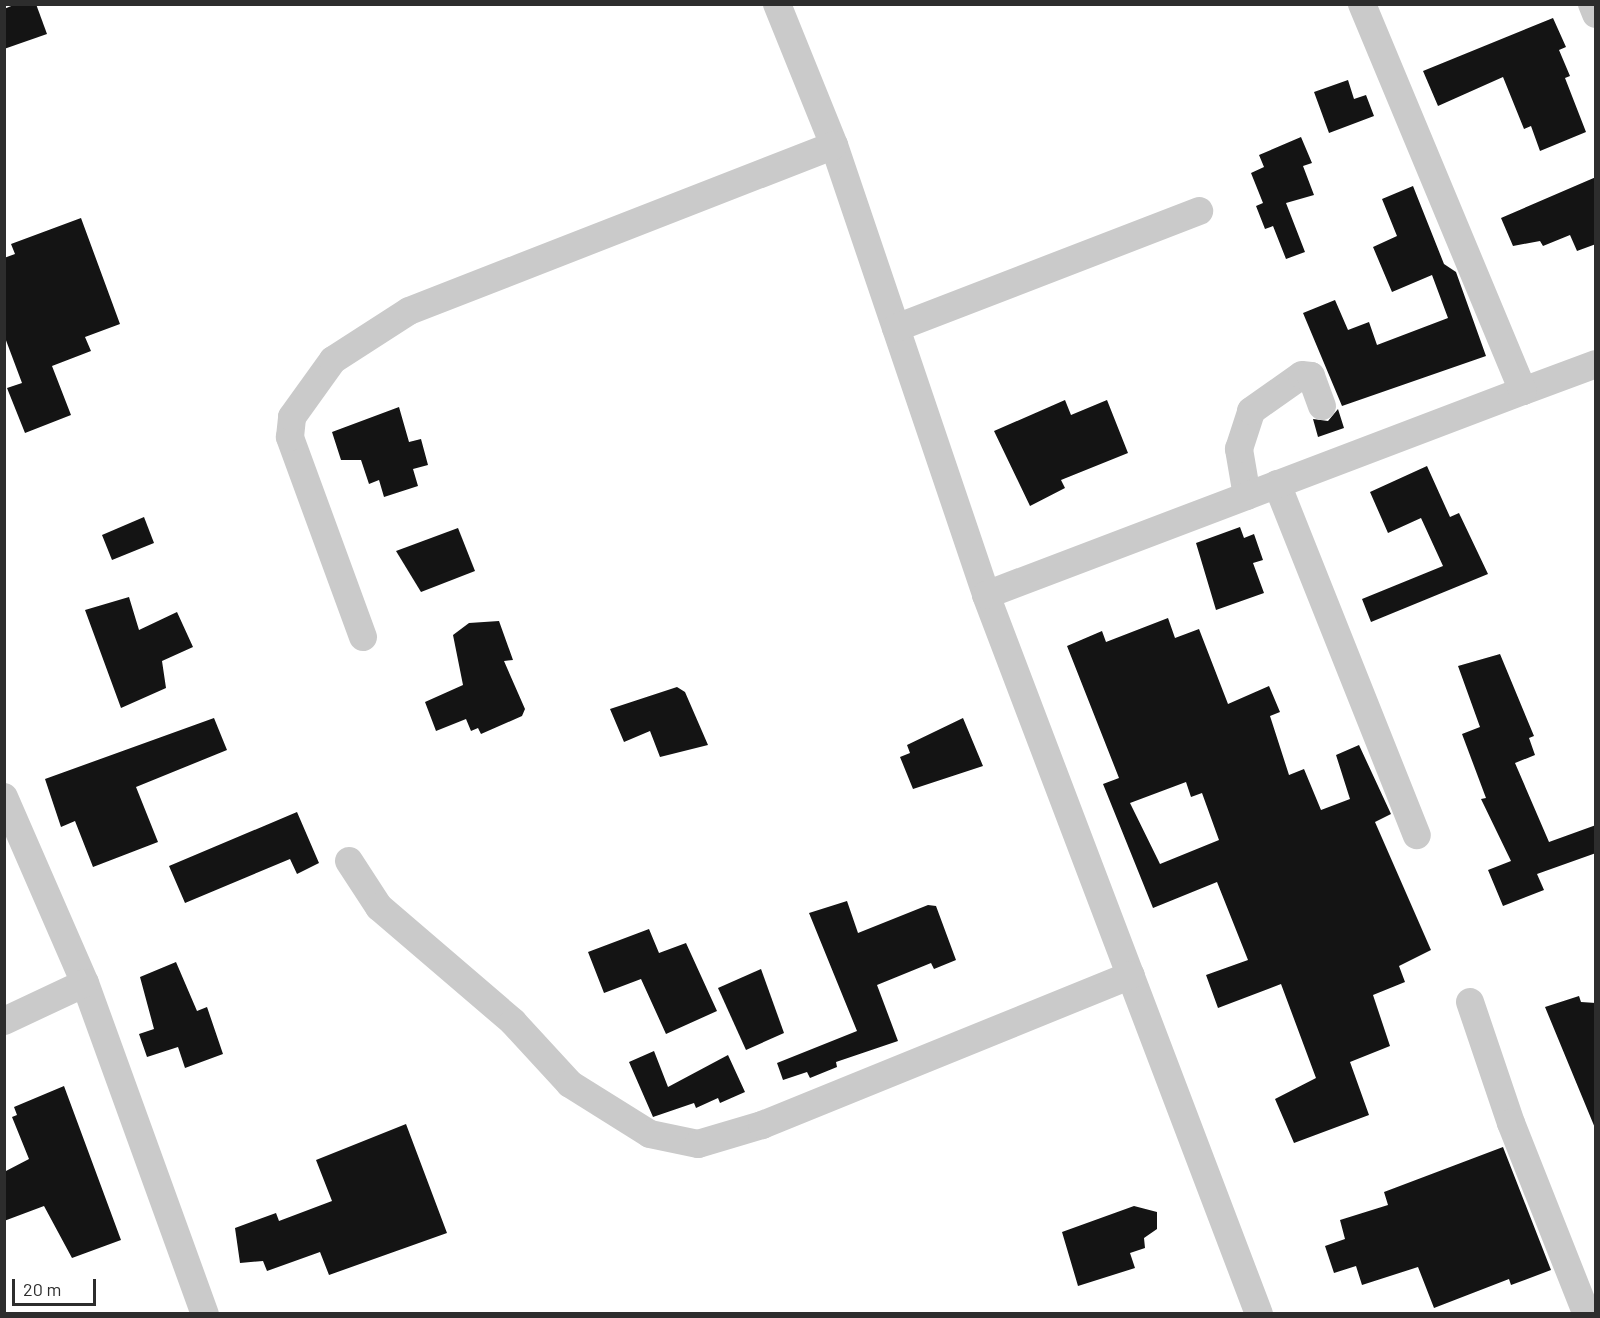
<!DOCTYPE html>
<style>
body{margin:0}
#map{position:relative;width:1600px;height:1318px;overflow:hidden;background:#fff;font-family:Barlow,sans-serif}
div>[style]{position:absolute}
.building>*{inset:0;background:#141414}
.minor>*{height:28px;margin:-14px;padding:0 14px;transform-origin:14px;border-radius:14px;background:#cacaca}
span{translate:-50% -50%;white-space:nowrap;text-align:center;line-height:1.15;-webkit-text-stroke:6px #fff;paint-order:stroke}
.frame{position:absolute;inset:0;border:6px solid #2d2d2d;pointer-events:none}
.scale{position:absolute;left:12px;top:1279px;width:84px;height:27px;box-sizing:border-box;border:3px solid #2d2d2d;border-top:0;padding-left:8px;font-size:18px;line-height:21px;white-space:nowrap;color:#2d2d2d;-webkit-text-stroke:4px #fff;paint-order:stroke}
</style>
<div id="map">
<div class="building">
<div style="clip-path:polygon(16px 4px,36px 4px,47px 34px,4px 49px,4px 9px)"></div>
<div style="clip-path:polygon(1553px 18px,1566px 47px,1559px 50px,1570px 76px,1565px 78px,1586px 132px,1540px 151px,1531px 126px,1524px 129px,1503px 77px,1438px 106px,1423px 71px)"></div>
<div style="clip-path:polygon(1348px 80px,1354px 99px,1366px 95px,1374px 116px,1329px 133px,1314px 92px)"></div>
<div style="clip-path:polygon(1301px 137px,1312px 163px,1303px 166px,1314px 195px,1286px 203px,1305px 252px,1286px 259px,1273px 226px,1265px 229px,1256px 206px,1263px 203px,1251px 173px,1264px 167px,1259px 155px)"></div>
<div style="clip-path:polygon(1596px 177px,1596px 244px,1577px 251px,1570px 235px,1543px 246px,1540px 241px,1513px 246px,1501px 218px)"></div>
<div style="clip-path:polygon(1413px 186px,1444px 264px,1456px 272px,1486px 356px,1342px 406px,1303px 313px,1335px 300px,1348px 330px,1369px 322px,1377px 345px,1448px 318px,1432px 275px,1392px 292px,1373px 247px,1397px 236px,1382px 199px)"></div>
<div style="clip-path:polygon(81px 218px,120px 324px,85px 337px,91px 351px,52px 366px,71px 415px,25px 433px,7px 388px,22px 383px,4px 335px,4px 258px,15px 254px,11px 244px)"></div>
<div style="clip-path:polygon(1065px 400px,1071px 415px,1107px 400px,1128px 453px,1061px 480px,1065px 488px,1030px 506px,994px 431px)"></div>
<div style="clip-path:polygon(399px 407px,409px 442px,421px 439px,428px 465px,413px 469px,418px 486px,384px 497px,379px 480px,369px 484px,361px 460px,341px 460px,332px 432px)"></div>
<div style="clip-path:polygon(1338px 409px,1344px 428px,1318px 437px,1313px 419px,1328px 421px)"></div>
<div style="clip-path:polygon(1427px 466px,1450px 517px,1459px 513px,1488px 574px,1371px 622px,1362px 599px,1443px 566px,1421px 518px,1388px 533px,1370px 492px)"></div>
<div style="clip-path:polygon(144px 517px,154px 543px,112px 560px,102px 535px)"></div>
<div style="clip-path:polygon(1240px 527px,1244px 538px,1254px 534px,1263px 560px,1253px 563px,1264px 593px,1216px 610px,1196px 543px)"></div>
<div style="clip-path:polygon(458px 528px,475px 571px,421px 592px,396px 551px)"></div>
<div style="clip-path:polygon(129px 597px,139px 630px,177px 612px,193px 647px,162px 661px,166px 688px,121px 708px,85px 610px)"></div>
<div style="clip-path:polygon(evenodd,1168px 618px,1175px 638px,1199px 629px,1228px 704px,1269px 686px,1280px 712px,1270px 716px,1289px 775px,1304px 769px,1321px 810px,1350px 799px,1336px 755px,1359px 745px,1391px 814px,1375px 822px,1431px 950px,1399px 966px,1405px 982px,1373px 995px,1390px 1046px,1350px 1062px,1369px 1115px,1294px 1143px,1275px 1099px,1316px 1078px,1281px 984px,1218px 1008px,1206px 975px,1248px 960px,1217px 882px,1153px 908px,1103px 784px,1119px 778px,1067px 646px,1102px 631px,1106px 642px,1168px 618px,1186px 782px,1191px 797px,1202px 793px,1219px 840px,1160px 864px,1130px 803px,1186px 782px)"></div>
<div style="clip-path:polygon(499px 621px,513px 660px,504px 661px,525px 709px,522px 716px,481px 734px,478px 728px,471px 731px,466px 719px,436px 731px,425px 702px,463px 685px,453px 635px,469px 623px)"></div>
<div style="clip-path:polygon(1500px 654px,1534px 736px,1529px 738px,1535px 755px,1515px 763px,1549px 842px,1596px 825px,1596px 853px,1537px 874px,1544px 890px,1503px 906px,1488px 870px,1511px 861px,1481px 799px,1486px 798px,1462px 734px,1480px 727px,1458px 666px)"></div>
<div style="clip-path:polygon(677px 687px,685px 692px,708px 745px,660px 757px,650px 731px,624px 742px,610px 709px)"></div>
<div style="clip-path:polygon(214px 718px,227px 750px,136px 787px,158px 842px,93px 867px,75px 821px,61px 827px,45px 779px)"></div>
<div style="clip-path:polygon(963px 718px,983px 766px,913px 789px,900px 757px,910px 753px,907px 745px)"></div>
<div style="clip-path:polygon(297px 812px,319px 863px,297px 874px,290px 859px,185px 903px,169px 866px)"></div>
<div style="clip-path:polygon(847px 901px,858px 933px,928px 905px,936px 906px,956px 960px,934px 969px,931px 963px,877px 985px,898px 1041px,836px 1062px,837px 1067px,810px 1078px,807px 1072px,783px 1080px,777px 1063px,857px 1031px,809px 913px)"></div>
<div style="clip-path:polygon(649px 929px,659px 953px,686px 943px,717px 1011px,666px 1034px,641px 979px,604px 993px,588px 952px)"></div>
<div style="clip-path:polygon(176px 962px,197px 1011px,207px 1007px,223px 1054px,185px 1068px,178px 1047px,147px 1057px,139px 1034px,154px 1029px,140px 977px)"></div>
<div style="clip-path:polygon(761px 969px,784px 1033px,746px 1050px,718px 988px)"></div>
<div style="clip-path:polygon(1579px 996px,1581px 1002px,1596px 1003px,1595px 1128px,1545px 1007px)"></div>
<div style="clip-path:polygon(654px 1051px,668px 1087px,728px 1055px,745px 1092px,720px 1103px,718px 1098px,696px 1108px,694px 1103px,653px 1117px,629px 1062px)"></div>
<div style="clip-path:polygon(64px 1086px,121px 1240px,72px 1258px,44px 1206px,4px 1221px,4px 1172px,29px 1159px,12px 1117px,17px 1115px,14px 1107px)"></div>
<div style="clip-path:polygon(406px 1124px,447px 1233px,329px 1275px,320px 1252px,267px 1271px,263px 1261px,240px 1263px,235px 1228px,276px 1213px,279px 1221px,332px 1201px,316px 1160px)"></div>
<div style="clip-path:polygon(1503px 1147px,1551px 1270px,1511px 1285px,1509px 1279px,1434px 1308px,1418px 1267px,1362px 1285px,1356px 1266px,1334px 1273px,1325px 1246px,1345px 1239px,1340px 1220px,1388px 1205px,1384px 1192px)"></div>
<div style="clip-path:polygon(1134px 1206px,1157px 1212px,1157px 1229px,1144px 1238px,1145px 1248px,1130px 1253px,1135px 1268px,1078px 1286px,1062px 1232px)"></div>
</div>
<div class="minor">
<div style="left:777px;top:4px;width:152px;rotate:68deg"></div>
<div style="left:834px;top:145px;width:475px;rotate:71.3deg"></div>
<div style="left:986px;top:595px;width:769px;rotate:69.21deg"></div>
<div style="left:1592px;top:4px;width:11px;rotate:68deg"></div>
<div style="left:896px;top:328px;width:325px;rotate:-21.1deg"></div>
<div style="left:1523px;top:391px;width:78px;rotate:-20.3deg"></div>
<div style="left:1277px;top:484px;width:378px;rotate:68.3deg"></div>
<div style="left:1247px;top:496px;width:48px;rotate:-99.7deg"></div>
<div style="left:1239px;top:449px;width:40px;rotate:-72deg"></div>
<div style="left:1251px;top:411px;width:62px;rotate:-35.2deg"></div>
<div style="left:1302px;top:375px;width:9px;rotate:6deg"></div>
<div style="left:1311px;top:376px;width:32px;rotate:70deg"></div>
<div style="left:986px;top:595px;width:574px;rotate:-20.8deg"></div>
<div style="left:1523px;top:391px;width:419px;rotate:-112.6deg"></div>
<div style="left:363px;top:637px;width:213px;rotate:-110.1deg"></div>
<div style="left:290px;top:437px;width:20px;rotate:-84deg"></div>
<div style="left:292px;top:417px;width:70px;rotate:-54.3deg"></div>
<div style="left:333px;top:360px;width:90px;rotate:-32.8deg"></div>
<div style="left:409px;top:311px;width:456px;rotate:-21.3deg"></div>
<div style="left:4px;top:797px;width:203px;rotate:66.5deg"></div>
<div style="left:85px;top:983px;width:352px;rotate:70.1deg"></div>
<div style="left:349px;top:861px;width:55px;rotate:56.9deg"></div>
<div style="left:379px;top:907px;width:177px;rotate:40.6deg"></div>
<div style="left:513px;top:1022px;width:84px;rotate:47.4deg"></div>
<div style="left:570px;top:1084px;width:94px;rotate:32deg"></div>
<div style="left:650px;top:1134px;width:49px;rotate:11.8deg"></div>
<div style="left:698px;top:1144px;width:67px;rotate:-16.5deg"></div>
<div style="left:762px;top:1125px;width:398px;rotate:-22.1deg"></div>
<div style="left:1470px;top:1002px;width:128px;rotate:71.3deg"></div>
<div style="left:1511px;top:1123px;width:198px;rotate:68.4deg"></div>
<div style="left:4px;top:1021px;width:89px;rotate:-25.1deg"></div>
</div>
<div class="frame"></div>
<div class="scale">20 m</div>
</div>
